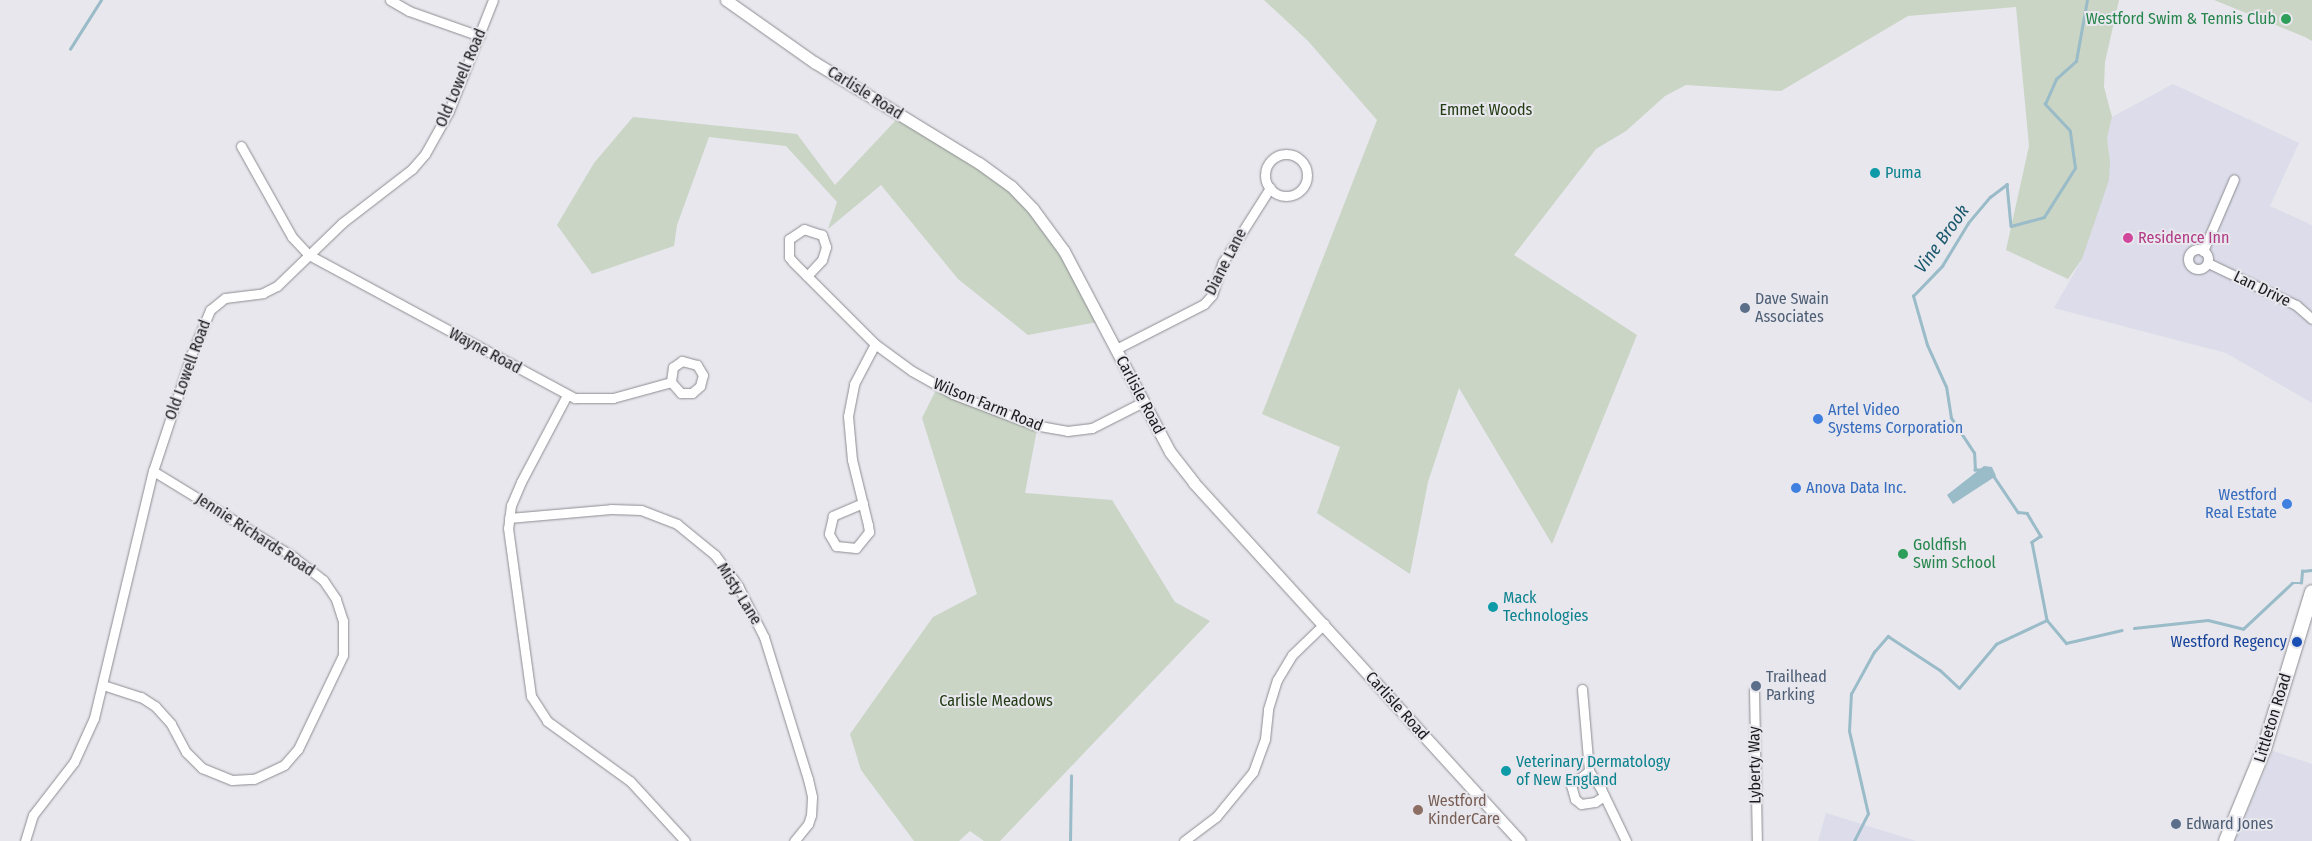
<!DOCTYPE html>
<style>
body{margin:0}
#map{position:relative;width:2312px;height:841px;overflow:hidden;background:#e7e7ed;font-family:"Fira Sans Condensed",sans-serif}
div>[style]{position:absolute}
.built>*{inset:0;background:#dcdcea}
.green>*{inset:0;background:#cad5c5}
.water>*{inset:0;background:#9abbc8}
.stream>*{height:2.5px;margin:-1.25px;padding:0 1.25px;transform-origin:1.25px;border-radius:1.25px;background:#9abbc8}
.roads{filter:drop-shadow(0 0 1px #8c8c92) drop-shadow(0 0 1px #8c8c92)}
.street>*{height:9px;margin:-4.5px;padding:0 4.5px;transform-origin:4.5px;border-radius:4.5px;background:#fff}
.street>.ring{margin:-4.5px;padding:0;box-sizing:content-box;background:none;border:9px solid #fff;border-radius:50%}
.secondary>*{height:11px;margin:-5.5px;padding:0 5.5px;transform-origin:5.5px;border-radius:5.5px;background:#fff}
.primary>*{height:14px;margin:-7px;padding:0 7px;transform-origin:7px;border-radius:7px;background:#fff}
.dots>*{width:14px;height:14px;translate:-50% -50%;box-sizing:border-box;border:2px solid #e7e7ed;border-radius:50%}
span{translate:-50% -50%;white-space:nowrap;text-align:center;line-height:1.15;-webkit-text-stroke:4px #e7e7ed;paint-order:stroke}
.leisure-label{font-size:16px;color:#27864d}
.right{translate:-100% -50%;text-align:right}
.left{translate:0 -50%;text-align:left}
.street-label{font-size:16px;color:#1b1b1d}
.park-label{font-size:16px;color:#243c14}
.culture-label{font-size:16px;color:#0d838f}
.hotel-label{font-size:16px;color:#b23c85}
.service-label{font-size:16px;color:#4e5e75}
.shop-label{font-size:16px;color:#366cbe}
.transit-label{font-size:16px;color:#164399}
.education-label{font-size:16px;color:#785e54}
.water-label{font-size:18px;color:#19576c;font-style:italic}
</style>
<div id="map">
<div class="built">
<div style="clip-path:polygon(2173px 84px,2299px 143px,2270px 206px,2312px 225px,2312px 403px,2226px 353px,2054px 308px,2082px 259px,2110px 161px,2107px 138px,2112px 117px)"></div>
<div style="clip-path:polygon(2273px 751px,2312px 764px,2312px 841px,2235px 841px)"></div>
<div style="clip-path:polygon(1826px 813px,1916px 841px,1818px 841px)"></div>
</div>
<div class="green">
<div style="clip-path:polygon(1264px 0,2119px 0,2105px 62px,2104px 87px,2112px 117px,2107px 138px,2110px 161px,2109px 180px,2082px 259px,2068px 279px,2006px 250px,2029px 146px,2016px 7px,1908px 16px,1781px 91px,1686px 85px,1665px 96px,1626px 131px,1596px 149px,1514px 255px,1637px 335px,1552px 544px,1459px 388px,1428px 482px,1410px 574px,1317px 513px,1340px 447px,1262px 414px,1377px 120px,1308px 41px)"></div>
<div style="clip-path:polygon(2214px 0,2312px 0,2312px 41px,2305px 37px)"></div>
<div style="clip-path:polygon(633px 117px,797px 134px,835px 185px,896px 120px,971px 161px,1022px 198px,1103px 321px,1028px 335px,958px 279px,881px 185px,828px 229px,837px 202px,786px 146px,709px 137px,677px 225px,674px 246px,592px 274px,557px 225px,594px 163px)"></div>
<div style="clip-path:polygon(936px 390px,1037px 429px,1025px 493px,1112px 500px,1175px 602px,1210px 621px,1000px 841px,984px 841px,970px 831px,959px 841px,914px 841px,861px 770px,850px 734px,933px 617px,977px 594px,922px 418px)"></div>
</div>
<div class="water">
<div style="clip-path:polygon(1984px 466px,1992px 467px,1996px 476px,1953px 504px,1947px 495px)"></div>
</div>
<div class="stream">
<div style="left:70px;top:49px;width:58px;rotate:-57.7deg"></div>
<div style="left:1980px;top:470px;width:5px;rotate:180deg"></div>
<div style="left:1975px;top:470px;width:17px;rotate:-93deg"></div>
<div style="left:1974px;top:453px;width:42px;rotate:-123.3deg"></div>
<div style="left:1951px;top:418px;width:31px;rotate:-99deg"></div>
<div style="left:1946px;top:387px;width:46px;rotate:-114.3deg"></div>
<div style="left:1927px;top:345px;width:51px;rotate:-105.9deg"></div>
<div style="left:1913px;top:296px;width:42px;rotate:-46deg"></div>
<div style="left:1942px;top:266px;width:50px;rotate:-58.8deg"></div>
<div style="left:1968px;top:223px;width:34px;rotate:-50deg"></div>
<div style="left:1990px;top:197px;width:21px;rotate:-37deg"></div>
<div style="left:2007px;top:184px;width:42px;rotate:84.6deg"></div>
<div style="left:2011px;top:226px;width:34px;rotate:-15deg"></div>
<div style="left:2044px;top:217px;width:58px;rotate:-57.7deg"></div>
<div style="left:2075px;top:168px;width:37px;rotate:-98deg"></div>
<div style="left:2070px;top:131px;width:37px;rotate:-133deg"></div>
<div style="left:2045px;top:104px;width:27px;rotate:-66deg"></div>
<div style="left:2056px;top:79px;width:27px;rotate:-42deg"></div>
<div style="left:2076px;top:61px;width:62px;rotate:-79.8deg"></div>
<div style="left:1993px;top:475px;width:45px;rotate:56deg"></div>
<div style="left:2018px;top:512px;width:9px;rotate:6deg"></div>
<div style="left:2027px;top:513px;width:27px;rotate:59deg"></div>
<div style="left:2041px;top:536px;width:11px;rotate:146deg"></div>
<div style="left:2032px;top:542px;width:79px;rotate:79.1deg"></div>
<div style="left:2047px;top:620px;width:30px;rotate:50deg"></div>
<div style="left:2066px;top:643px;width:57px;rotate:-13.1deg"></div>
<div style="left:2134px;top:628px;width:74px;rotate:-6.2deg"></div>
<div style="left:2208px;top:620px;width:36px;rotate:14deg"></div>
<div style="left:2243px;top:629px;width:67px;rotate:-43.2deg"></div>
<div style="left:2292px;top:583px;width:9px"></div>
<div style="left:2301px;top:583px;width:12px;rotate:-85deg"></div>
<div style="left:2302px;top:571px;width:9px;rotate:-6deg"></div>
<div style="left:1070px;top:841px;width:65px;rotate:-89.1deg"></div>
<div style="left:1854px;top:841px;width:30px;rotate:-63deg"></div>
<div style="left:1868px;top:814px;width:85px;rotate:-102.9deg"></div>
<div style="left:1849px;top:731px;width:37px;rotate:-87deg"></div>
<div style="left:1851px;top:694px;width:48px;rotate:-61.3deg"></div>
<div style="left:1874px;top:652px;width:21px;rotate:-49deg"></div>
<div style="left:1888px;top:636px;width:62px;rotate:33.2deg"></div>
<div style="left:1940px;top:670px;width:26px;rotate:43deg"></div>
<div style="left:1959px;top:688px;width:57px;rotate:-49.9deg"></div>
<div style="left:1996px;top:644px;width:56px;rotate:-25.2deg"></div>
</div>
<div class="roads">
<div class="street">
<div style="left:390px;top:0;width:22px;rotate:30deg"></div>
<div style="left:409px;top:11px;width:75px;rotate:19.4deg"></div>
<div style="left:241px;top:146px;width:104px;rotate:60.7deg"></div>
<div style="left:292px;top:237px;width:25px;rotate:47deg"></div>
<div style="left:309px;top:255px;width:302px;rotate:28.3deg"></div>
<div style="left:575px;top:398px;width:38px"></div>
<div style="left:613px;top:398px;width:60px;rotate:-15.4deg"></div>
<div style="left:671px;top:382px;width:15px;rotate:48deg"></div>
<div style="left:681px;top:393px;width:11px"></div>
<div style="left:692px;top:393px;width:11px;rotate:-41deg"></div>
<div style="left:700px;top:386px;width:11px;rotate:-75deg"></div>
<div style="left:703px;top:375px;width:12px;rotate:-121deg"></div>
<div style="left:697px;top:365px;width:16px;rotate:-165deg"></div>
<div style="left:682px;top:361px;width:11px;rotate:146deg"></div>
<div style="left:673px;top:367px;width:15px;rotate:98deg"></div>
<div class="ring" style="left:1265px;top:154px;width:33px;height:33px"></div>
<div class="ring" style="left:2188px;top:249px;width:11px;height:11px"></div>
<div style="left:2203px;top:251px;width:78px;rotate:-66.7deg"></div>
<div style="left:2208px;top:263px;width:98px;rotate:25.5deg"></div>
<div style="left:2296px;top:305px;width:21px;rotate:41deg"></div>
<div style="left:807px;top:276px;width:22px;rotate:-47deg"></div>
<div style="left:822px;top:260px;width:14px;rotate:-73deg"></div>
<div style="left:826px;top:247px;width:13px;rotate:-108deg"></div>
<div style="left:822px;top:235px;width:19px;rotate:-162deg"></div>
<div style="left:804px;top:229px;width:18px;rotate:146deg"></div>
<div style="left:789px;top:239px;width:18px;rotate:90deg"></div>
<div style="left:789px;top:257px;width:6px;rotate:51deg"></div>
<div style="left:793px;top:262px;width:116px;rotate:45deg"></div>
<div style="left:875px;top:344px;width:46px;rotate:36.1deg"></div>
<div style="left:912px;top:371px;width:47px;rotate:29.3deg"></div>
<div style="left:953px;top:394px;width:87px;rotate:20.9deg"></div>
<div style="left:1034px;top:425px;width:34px;rotate:10deg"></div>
<div style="left:1067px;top:431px;width:25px;rotate:-7deg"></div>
<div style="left:1092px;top:428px;width:57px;rotate:-27deg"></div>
<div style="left:1116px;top:349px;width:99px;rotate:-27.1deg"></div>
<div style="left:1204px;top:304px;width:12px;rotate:-48deg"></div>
<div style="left:1212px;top:295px;width:35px;rotate:-72deg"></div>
<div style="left:1223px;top:262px;width:88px;rotate:-57.6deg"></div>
<div style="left:567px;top:395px;width:98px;rotate:117.9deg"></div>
<div style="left:521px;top:482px;width:25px;rotate:113deg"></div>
<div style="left:511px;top:505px;width:23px;rotate:97deg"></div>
<div style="left:508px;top:528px;width:170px;rotate:82.2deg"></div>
<div style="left:531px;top:696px;width:30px;rotate:57deg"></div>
<div style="left:547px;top:721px;width:102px;rotate:35.9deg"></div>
<div style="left:630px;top:781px;width:81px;rotate:47.5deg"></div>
<div style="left:863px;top:503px;width:33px;rotate:157deg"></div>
<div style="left:833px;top:516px;width:18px;rotate:103deg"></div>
<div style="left:829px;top:534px;width:14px;rotate:60deg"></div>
<div style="left:836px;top:546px;width:20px;rotate:6deg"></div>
<div style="left:856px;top:548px;width:21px;rotate:-51deg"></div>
<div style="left:869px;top:532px;width:7px;rotate:-98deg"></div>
<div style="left:868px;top:525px;width:67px;rotate:-103.8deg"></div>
<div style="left:852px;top:460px;width:44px;rotate:-95.2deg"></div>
<div style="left:848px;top:416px;width:33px;rotate:-79deg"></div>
<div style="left:854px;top:384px;width:45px;rotate:-62.3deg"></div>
<div style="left:509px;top:518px;width:102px;rotate:-5deg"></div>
<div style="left:611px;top:509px;width:30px;rotate:2deg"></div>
<div style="left:641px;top:510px;width:39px;rotate:21deg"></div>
<div style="left:677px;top:524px;width:49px;rotate:39.2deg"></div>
<div style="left:715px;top:555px;width:39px;rotate:53deg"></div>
<div style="left:738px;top:586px;width:57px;rotate:63deg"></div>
<div style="left:764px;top:637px;width:149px;rotate:72.8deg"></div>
<div style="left:808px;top:779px;width:18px;rotate:77deg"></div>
<div style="left:812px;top:797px;width:18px;rotate:93deg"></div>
<div style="left:811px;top:815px;width:9px;rotate:108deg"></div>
<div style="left:808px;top:824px;width:22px;rotate:129deg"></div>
<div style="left:103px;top:685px;width:40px;rotate:18deg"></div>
<div style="left:141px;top:697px;width:17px;rotate:33deg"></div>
<div style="left:155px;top:706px;width:24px;rotate:48deg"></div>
<div style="left:171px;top:724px;width:32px;rotate:62deg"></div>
<div style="left:186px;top:752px;width:23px;rotate:45deg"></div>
<div style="left:202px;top:768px;width:32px;rotate:22deg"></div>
<div style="left:232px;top:780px;width:22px;rotate:-3deg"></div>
<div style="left:254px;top:779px;width:33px;rotate:-25deg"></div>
<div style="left:284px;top:765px;width:21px;rotate:-49deg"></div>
<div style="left:298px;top:749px;width:104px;rotate:-64.4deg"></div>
<div style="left:343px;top:655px;width:34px;rotate:-90deg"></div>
<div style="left:343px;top:621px;width:23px;rotate:-108deg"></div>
<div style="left:336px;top:599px;width:23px;rotate:-124deg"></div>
<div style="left:323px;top:580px;width:37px;rotate:-142deg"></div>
<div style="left:294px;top:557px;width:165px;rotate:-148.6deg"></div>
<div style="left:1582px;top:689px;width:82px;rotate:85.1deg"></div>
<div style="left:1589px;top:771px;width:22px;rotate:56deg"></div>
<div style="left:1601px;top:789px;width:58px;rotate:64.3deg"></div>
<div style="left:1754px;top:690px;width:151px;rotate:88.9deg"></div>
<div style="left:1589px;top:771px;width:23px;rotate:142deg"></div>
<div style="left:1571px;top:785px;width:15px;rotate:74deg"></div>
<div style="left:1575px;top:799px;width:8px;rotate:40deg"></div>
<div style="left:1581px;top:804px;width:14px;rotate:-8deg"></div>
<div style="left:1595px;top:802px;width:11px;rotate:-34deg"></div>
<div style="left:25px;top:841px;width:27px;rotate:-73deg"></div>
<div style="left:33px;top:815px;width:67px;rotate:-52.3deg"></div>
<div style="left:74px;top:762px;width:48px;rotate:-65.6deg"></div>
<div style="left:94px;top:718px;width:254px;rotate:-76.6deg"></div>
<div style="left:153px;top:471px;width:124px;rotate:-71.7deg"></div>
<div style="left:192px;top:353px;width:47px;rotate:-67.3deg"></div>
<div style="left:210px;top:310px;width:19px;rotate:-39deg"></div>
<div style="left:225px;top:298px;width:38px;rotate:-7deg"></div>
<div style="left:263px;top:293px;width:16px;rotate:-27deg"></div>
<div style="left:277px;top:286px;width:91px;rotate:-44.1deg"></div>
<div style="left:342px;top:223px;width:88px;rotate:-37.6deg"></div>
<div style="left:412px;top:169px;width:20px;rotate:-49deg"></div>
<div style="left:425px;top:154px;width:49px;rotate:-60.8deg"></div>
<div style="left:449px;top:111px;width:119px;rotate:-68.4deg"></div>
<div style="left:1184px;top:841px;width:40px;rotate:-37deg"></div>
<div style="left:1216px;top:817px;width:58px;rotate:-50.6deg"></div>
<div style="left:1253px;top:772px;width:35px;rotate:-70deg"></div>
<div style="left:1265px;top:739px;width:30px;rotate:-84deg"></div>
<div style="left:1268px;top:709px;width:30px;rotate:-73deg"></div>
<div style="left:1277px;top:680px;width:29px;rotate:-59deg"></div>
<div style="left:1292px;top:655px;width:45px;rotate:-44.1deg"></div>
</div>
<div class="secondary">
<div style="left:726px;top:0;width:108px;rotate:35.2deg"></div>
<div style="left:814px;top:62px;width:193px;rotate:31.5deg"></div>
<div style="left:979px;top:163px;width:39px;rotate:36deg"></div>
<div style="left:1011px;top:186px;width:32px;rotate:46deg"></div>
<div style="left:1033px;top:209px;width:52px;rotate:53.6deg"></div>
<div style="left:1064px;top:251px;width:227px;rotate:62.2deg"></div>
<div style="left:1170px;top:452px;width:39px;rotate:52deg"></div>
<div style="left:1194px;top:483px;width:484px;rotate:47.7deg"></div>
</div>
<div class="primary">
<div style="left:2226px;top:841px;width:100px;rotate:-67.6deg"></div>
<div style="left:2264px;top:749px;width:164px;rotate:-73deg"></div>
</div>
</div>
<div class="dots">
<div style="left:2286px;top:19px;background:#2e9e5b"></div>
<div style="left:1875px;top:173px;background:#0f9aa8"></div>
<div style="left:2128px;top:238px;background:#d1479c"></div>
<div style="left:1745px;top:308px;background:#5c6f8a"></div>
<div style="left:1818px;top:419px;background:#3f7fe0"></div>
<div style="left:1796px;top:488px;background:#3f7fe0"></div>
<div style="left:2287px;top:504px;background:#3f7fe0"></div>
<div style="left:1903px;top:554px;background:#2e9e5b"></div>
<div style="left:1493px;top:607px;background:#0f9aa8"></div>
<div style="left:2297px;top:642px;background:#1a4fb4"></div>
<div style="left:1756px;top:686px;background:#5c6f8a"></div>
<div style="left:1506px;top:771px;background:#0f9aa8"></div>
<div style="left:1418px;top:810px;background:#8d6e63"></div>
<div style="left:2176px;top:824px;background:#5c6f8a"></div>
</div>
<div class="leisure-label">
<span class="right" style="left:2276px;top:19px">Westford Swim &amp; Tennis Club</span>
<span class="left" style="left:1913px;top:554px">Goldfish<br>Swim School</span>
</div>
<div class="street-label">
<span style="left:461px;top:78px;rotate:-67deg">Old Lowell Road</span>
<span style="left:865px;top:93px;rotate:32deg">Carlisle Road</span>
<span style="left:1226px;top:262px;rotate:-63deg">Diane Lane</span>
<span style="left:2262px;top:289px;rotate:26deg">Lan Drive</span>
<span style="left:485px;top:351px;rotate:28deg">Wayne Road</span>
<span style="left:188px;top:370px;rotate:-70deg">Old Lowell Road</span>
<span style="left:1140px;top:395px;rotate:62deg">Carlisle Road</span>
<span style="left:988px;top:405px;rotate:22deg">Wilson Farm Road</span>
<span style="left:255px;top:535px;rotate:33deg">Jennie Richards Road</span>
<span style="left:739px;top:594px;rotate:58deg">Misty Lane</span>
<span style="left:1397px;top:706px;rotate:48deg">Carlisle Road</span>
<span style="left:2273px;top:718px;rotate:-73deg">Littleton Road</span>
<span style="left:1755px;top:765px;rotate:-91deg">Lyberty Way</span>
</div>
<div class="park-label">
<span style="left:1486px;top:110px">Emmet Woods</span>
<span style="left:996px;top:701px">Carlisle Meadows</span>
</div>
<div class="culture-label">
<span class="left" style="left:1885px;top:173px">Puma</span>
<span class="left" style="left:1503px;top:607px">Mack<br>Technologies</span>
<span class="left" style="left:1516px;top:771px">Veterinary Dermatology<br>of New England</span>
</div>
<div class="hotel-label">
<span class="left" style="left:2138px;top:238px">Residence Inn</span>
</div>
<div class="service-label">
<span class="left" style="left:1755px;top:308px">Dave Swain<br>Associates</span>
<span class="left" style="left:1766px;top:686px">Trailhead<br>Parking</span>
<span class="left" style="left:2186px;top:824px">Edward Jones</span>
</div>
<div class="shop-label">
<span class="left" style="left:1828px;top:419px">Artel Video<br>Systems Corporation</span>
<span class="left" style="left:1806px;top:488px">Anova Data Inc.</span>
<span class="right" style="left:2277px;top:504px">Westford<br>Real Estate</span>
</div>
<div class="transit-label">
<span class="right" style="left:2287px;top:642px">Westford Regency</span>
</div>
<div class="education-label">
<span class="left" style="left:1428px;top:810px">Westford<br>KinderCare</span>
</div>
<div class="water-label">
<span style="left:1942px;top:239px;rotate:-54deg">Vine Brook</span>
</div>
</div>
